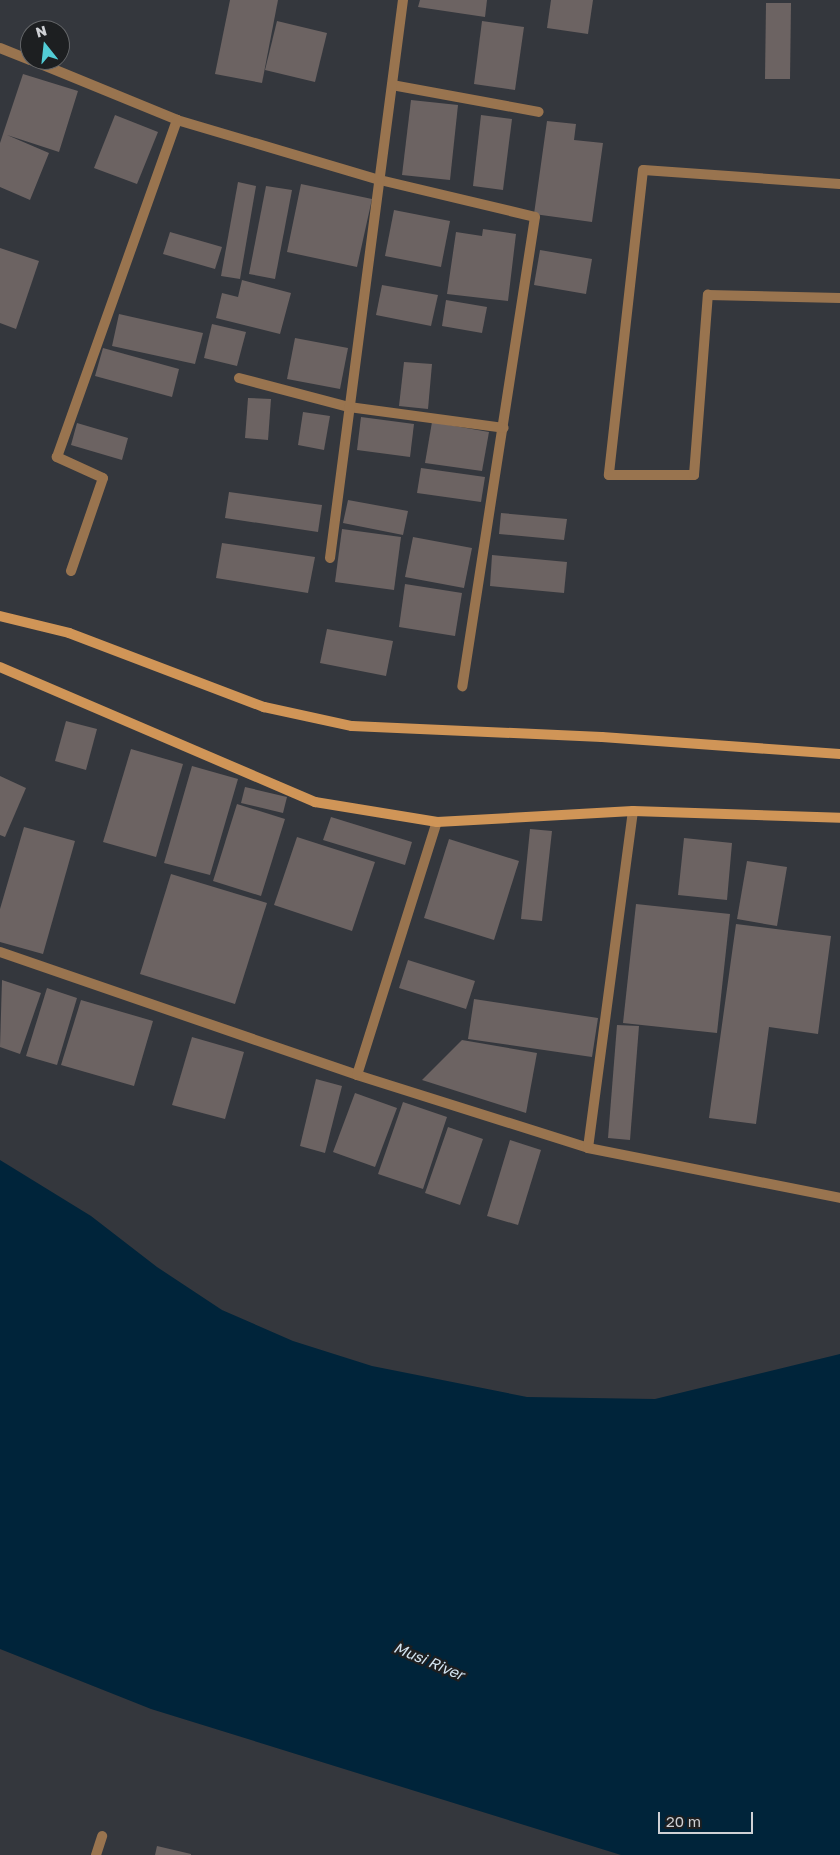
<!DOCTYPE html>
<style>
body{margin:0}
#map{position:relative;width:840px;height:1855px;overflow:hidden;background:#34373d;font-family:"Golos Text",sans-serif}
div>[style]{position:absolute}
.water>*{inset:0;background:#00243a}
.building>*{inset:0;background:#6c6362}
.lane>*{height:10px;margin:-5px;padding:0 5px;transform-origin:5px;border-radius:5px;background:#99744f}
.street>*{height:10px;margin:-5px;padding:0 5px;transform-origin:5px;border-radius:5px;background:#99744f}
.secondary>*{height:10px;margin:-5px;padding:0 5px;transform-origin:5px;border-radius:5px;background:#d09557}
span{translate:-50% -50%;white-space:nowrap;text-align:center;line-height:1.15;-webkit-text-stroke:4.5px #1d1f21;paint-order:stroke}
.water-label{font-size:15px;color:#d3e4f1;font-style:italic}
.north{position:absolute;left:20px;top:20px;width:50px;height:50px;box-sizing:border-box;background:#1d1f21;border:1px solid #646669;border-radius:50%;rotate:344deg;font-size:14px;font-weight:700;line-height:20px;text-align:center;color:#cfd1d5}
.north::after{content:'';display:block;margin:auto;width:18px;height:22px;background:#52ccd5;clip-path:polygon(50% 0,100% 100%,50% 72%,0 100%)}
.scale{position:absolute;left:658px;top:1812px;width:95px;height:22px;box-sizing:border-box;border:2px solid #cfd1d5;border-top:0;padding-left:6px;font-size:15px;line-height:18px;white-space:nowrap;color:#cfd1d5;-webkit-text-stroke:4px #1d1f21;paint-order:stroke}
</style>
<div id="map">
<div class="water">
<div style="clip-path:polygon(0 1160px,91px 1216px,157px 1267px,222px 1310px,293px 1341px,372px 1366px,527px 1397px,655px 1399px,840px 1354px,840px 1855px,621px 1855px,151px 1709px,0 1649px)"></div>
</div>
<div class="building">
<div style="clip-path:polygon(230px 0,278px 0,262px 83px,215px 74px)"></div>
<div style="clip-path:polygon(420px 0,487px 0,485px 17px,418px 7px)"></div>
<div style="clip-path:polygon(551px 0,593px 0,588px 34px,547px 28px)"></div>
<div style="clip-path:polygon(766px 3px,791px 3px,790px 79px,765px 79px)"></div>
<div style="clip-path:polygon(277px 21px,327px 33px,315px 82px,265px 70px)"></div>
<div style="clip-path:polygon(482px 21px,524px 27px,515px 90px,474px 84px)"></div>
<div style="clip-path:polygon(23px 74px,78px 91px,59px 152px,7px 135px,49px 153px,30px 200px,0 187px,0 143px)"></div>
<div style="clip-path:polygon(411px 100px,458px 105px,450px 180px,402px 175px)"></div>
<div style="clip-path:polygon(115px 115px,158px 132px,137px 184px,94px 168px)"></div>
<div style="clip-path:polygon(481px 115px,512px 119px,503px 190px,473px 186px)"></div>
<div style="clip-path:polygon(547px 121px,576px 124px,574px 140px,603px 143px,592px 222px,534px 214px)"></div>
<div style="clip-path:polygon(238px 182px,256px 186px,240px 279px,221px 276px)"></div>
<div style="clip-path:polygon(301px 184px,372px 199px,357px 267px,287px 252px)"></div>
<div style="clip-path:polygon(266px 186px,292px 190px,275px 279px,249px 274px)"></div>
<div style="clip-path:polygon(394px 210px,450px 221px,441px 267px,385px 256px)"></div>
<div style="clip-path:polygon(483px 229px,516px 234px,508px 301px,447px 294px,456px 232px,482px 236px)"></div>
<div style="clip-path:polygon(170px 232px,222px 247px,215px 269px,163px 254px)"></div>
<div style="clip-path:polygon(0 248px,39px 261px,16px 329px,0 323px)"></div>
<div style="clip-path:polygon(540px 250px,592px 259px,586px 294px,534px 285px)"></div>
<div style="clip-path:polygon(242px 280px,291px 293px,280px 334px,216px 318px,222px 293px,238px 297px)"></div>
<div style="clip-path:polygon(382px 285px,438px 295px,431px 326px,376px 315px)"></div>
<div style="clip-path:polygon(446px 300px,487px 307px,482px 333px,442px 326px)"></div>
<div style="clip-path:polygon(119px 314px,203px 333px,195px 364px,112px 346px)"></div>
<div style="clip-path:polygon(212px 324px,246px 332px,237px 366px,204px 358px)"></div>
<div style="clip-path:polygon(295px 338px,348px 348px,340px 389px,287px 379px)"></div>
<div style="clip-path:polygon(103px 348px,179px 369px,172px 397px,95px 376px)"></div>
<div style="clip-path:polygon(404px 362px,432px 364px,428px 409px,399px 406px)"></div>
<div style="clip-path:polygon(248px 398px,271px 399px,268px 440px,245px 438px)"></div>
<div style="clip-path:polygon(303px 412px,330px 416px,324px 450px,298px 445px)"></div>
<div style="clip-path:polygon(361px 417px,414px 424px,410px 457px,357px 450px)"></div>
<div style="clip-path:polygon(432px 422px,489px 432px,482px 471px,425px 463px)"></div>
<div style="clip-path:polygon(77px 423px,128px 438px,122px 460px,71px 445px)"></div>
<div style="clip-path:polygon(421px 468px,485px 477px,481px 502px,417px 493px)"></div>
<div style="clip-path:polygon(229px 492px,322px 505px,318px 532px,225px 518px)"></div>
<div style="clip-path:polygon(348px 500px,408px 511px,403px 535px,343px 523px)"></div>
<div style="clip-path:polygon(501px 513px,567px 519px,564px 540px,499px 534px)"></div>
<div style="clip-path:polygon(342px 529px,401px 537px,394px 590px,335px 582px)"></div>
<div style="clip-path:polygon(413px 537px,472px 548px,464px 588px,405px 577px)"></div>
<div style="clip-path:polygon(222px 543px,315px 557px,308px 593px,216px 578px)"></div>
<div style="clip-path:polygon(492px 555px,567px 562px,564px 593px,490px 586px)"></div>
<div style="clip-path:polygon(405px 584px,462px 593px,455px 636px,399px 627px)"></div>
<div style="clip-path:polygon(327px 629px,393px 641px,386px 676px,320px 663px)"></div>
<div style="clip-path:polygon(66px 721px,97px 729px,86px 770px,55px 761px)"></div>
<div style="clip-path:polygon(131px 749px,183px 764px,156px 857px,103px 842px)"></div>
<div style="clip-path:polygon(192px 766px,238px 779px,210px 875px,164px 863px)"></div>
<div style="clip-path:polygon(0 776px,26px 788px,5px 837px,0 835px)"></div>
<div style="clip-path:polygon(245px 787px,287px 797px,283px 813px,241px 803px)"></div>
<div style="clip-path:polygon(237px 804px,285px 819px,261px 896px,213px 881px)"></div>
<div style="clip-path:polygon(331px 817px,412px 842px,405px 865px,323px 840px)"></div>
<div style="clip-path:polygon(24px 827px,75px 841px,43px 954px,0 942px,0 909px)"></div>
<div style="clip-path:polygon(530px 829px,552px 831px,542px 921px,521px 919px)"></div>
<div style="clip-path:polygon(297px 837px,375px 862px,352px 931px,274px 905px)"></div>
<div style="clip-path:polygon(684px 838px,732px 843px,727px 900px,678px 895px)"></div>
<div style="clip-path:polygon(449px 839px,519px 861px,494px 940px,424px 918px)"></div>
<div style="clip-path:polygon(747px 861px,787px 867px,777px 926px,737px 919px)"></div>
<div style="clip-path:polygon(171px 874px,267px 903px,235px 1004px,140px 974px)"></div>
<div style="clip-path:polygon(636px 904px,730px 914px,717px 1033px,623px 1023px)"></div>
<div style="clip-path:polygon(736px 924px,831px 936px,818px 1034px,769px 1027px,756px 1124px,709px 1118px)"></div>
<div style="clip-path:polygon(408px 960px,475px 981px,466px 1009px,399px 988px)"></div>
<div style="clip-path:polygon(2px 980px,41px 993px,20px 1054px,0 1047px)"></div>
<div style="clip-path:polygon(47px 988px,77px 998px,57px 1065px,26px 1056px)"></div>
<div style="clip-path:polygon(474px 999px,598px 1018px,592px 1057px,468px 1039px)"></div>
<div style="clip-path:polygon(81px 1000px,153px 1021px,134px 1086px,61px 1065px)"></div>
<div style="clip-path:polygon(617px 1025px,639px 1026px,630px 1140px,608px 1138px)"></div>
<div style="clip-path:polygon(192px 1037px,244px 1052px,225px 1119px,172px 1105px)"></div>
<div style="clip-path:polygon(462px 1040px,537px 1053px,526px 1113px,422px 1080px)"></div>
<div style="clip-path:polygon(316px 1079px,342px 1086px,325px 1153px,300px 1146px)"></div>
<div style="clip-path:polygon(355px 1093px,397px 1108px,375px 1167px,333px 1152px)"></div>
<div style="clip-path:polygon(403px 1102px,447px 1117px,423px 1189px,378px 1174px)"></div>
<div style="clip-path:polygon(448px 1127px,483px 1139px,460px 1205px,425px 1193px)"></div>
<div style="clip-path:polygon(510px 1140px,541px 1150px,518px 1225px,487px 1216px)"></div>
<div style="clip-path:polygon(157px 1846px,191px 1854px,191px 1855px,155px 1855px)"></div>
</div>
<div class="lane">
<div style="left:840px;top:184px;width:197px;rotate:-175.9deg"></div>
<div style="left:643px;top:170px;width:307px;rotate:96.4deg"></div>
<div style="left:609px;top:475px;width:85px"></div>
<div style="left:694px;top:475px;width:181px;rotate:-85.6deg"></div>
<div style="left:708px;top:295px;width:132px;rotate:1.3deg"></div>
</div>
<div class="street">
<div style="left:0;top:48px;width:32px;rotate:22deg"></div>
<div style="left:31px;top:60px;width:158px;rotate:22.3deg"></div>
<div style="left:177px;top:120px;width:212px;rotate:16.5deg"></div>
<div style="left:380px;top:180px;width:159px;rotate:13.4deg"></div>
<div style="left:535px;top:217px;width:475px;rotate:98.8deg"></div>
<div style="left:392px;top:85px;width:149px;rotate:10.4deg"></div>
<div style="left:239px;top:378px;width:114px;rotate:14.8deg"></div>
<div style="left:349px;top:407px;width:156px;rotate:7.7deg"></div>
<div style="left:330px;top:558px;width:563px;rotate:-82.55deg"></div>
<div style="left:71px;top:571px;width:98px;rotate:-71deg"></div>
<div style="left:103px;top:478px;width:51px;rotate:-155.5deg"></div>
<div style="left:57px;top:457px;width:358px;rotate:-70.4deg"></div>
<div style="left:0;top:952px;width:378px;rotate:19deg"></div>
<div style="left:357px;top:1075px;width:242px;rotate:17.5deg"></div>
<div style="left:588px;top:1148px;width:257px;rotate:11.2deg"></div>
<div style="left:357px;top:1075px;width:265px;rotate:-72.5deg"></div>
<div style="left:588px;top:1148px;width:340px;rotate:-82.4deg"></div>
<div style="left:96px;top:1855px;width:20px;rotate:-72deg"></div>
</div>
<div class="secondary">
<div style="left:0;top:616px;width:71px;rotate:13.8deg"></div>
<div style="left:69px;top:633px;width:209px;rotate:20.8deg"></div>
<div style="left:264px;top:707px;width:90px;rotate:12.2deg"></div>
<div style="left:352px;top:726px;width:250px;rotate:2.5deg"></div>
<div style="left:602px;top:737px;width:239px;rotate:4.1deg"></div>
<div style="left:0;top:667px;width:343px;rotate:23.2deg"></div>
<div style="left:315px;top:802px;width:124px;rotate:9.3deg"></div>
<div style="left:437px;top:822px;width:196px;rotate:-3.2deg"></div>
<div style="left:633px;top:811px;width:207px;rotate:1.9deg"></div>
</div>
<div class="water-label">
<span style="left:429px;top:1661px;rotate:23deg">Musi River</span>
</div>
<div class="north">N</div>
<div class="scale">20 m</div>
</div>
